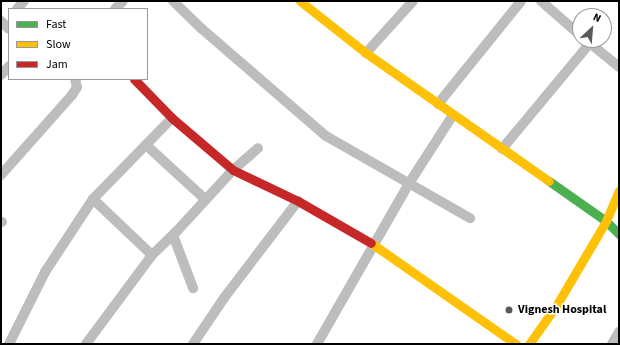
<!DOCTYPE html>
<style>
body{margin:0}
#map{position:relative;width:620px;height:345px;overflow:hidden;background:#fff;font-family:"Source Sans 3",sans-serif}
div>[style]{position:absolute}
.street>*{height:10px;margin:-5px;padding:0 5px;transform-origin:5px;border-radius:5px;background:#bdbdbd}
.fast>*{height:9px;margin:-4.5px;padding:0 4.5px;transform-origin:4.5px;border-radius:4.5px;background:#4caf50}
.slow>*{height:9px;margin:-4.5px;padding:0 4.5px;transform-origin:4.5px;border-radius:4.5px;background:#ffc107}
.jam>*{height:9px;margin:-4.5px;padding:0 4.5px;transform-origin:4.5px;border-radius:4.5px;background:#c62828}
.dots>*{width:11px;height:11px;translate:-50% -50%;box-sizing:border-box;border:2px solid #fff;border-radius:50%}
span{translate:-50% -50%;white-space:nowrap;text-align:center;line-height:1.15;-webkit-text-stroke:3px #fff;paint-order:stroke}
.poi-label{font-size:12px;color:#000;font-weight:700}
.left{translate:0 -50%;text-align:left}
.frame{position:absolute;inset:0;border:2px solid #000;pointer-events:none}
.legend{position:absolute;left:8px;top:8px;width:140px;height:72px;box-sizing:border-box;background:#fff;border:1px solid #999;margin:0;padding:5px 7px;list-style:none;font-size:12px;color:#000}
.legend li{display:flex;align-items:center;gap:8px;height:20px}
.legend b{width:20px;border:1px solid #999}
.north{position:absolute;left:572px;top:8px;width:40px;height:40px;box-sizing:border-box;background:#fff;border:1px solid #999;border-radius:50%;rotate:26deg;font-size:11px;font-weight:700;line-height:16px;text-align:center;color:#000}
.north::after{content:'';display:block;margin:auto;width:14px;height:18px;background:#595959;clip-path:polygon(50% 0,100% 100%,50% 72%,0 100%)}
</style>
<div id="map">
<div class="street">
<div style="left:173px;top:1px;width:40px;rotate:44deg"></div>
<div style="left:202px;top:29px;width:164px;rotate:40.8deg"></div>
<div style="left:326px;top:136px;width:166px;rotate:29.7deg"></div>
<div style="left:541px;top:1px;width:52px;rotate:41.1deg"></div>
<div style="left:17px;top:9px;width:11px;rotate:-49deg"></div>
<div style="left:115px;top:9px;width:11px;rotate:-45deg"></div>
<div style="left:1px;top:21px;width:11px;rotate:45deg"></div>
<div style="left:586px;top:40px;width:43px;rotate:39.3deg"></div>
<div style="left:366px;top:53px;width:70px;rotate:-47.9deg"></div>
<div style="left:1px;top:75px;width:12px;rotate:-48deg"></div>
<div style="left:438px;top:104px;width:132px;rotate:-51.1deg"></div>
<div style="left:146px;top:145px;width:81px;rotate:42.5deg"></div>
<div style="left:502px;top:149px;width:138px;rotate:-50.3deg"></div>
<div style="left:1px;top:175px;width:107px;rotate:-48.4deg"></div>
<div style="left:72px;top:95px;width:9px;rotate:-58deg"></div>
<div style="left:77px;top:87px;width:8px;rotate:-104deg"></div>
<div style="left:93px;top:199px;width:81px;rotate:43.5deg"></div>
<div style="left:1px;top:222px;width:1px"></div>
<div style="left:173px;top:235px;width:57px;rotate:69.3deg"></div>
<div style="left:9px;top:344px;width:80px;rotate:-63.4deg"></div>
<div style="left:45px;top:272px;width:87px;rotate:-56.7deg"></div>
<div style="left:93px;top:199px;width:113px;rotate:-45.7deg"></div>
<div style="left:86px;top:344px;width:111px;rotate:-53.4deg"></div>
<div style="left:152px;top:255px;width:33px;rotate:-44deg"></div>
<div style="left:176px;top:232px;width:84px;rotate:-47.4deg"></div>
<div style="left:233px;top:170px;width:33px;rotate:-41deg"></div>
<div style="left:193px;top:344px;width:55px;rotate:-56deg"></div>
<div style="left:224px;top:298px;width:122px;rotate:-52.7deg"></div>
<div style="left:317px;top:344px;width:183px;rotate:-60.2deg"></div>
<div style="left:408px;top:185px;width:83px;rotate:-57.3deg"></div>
<div style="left:612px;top:344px;width:14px;rotate:-60deg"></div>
</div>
<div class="fast">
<div style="left:549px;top:181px;width:70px;rotate:35.1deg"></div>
<div style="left:606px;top:221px;width:18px;rotate:45deg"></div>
</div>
<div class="slow">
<div style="left:300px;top:1px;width:84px;rotate:38.2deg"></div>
<div style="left:366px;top:53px;width:223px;rotate:35deg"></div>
<div style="left:371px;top:243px;width:177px;rotate:34.9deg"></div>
<div style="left:529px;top:344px;width:47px;rotate:-54.6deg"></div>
<div style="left:556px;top:306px;width:99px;rotate:-59.5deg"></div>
<div style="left:606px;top:221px;width:33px;rotate:-67deg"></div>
</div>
<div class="jam">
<div style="left:134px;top:79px;width:54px;rotate:45.7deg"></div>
<div style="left:172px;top:118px;width:80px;rotate:40.4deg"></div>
<div style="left:233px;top:170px;width:72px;rotate:25.5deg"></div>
<div style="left:298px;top:201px;width:84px;rotate:29.9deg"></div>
</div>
<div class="dots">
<div style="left:509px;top:310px;background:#595959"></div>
</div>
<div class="poi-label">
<span class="left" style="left:518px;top:310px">Vignesh Hospital</span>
</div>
<div class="frame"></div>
<ul class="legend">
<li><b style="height:5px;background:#4caf50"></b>Fast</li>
<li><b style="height:5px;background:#ffc107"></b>Slow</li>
<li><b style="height:5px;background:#c62828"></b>Jam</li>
</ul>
<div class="north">N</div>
</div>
